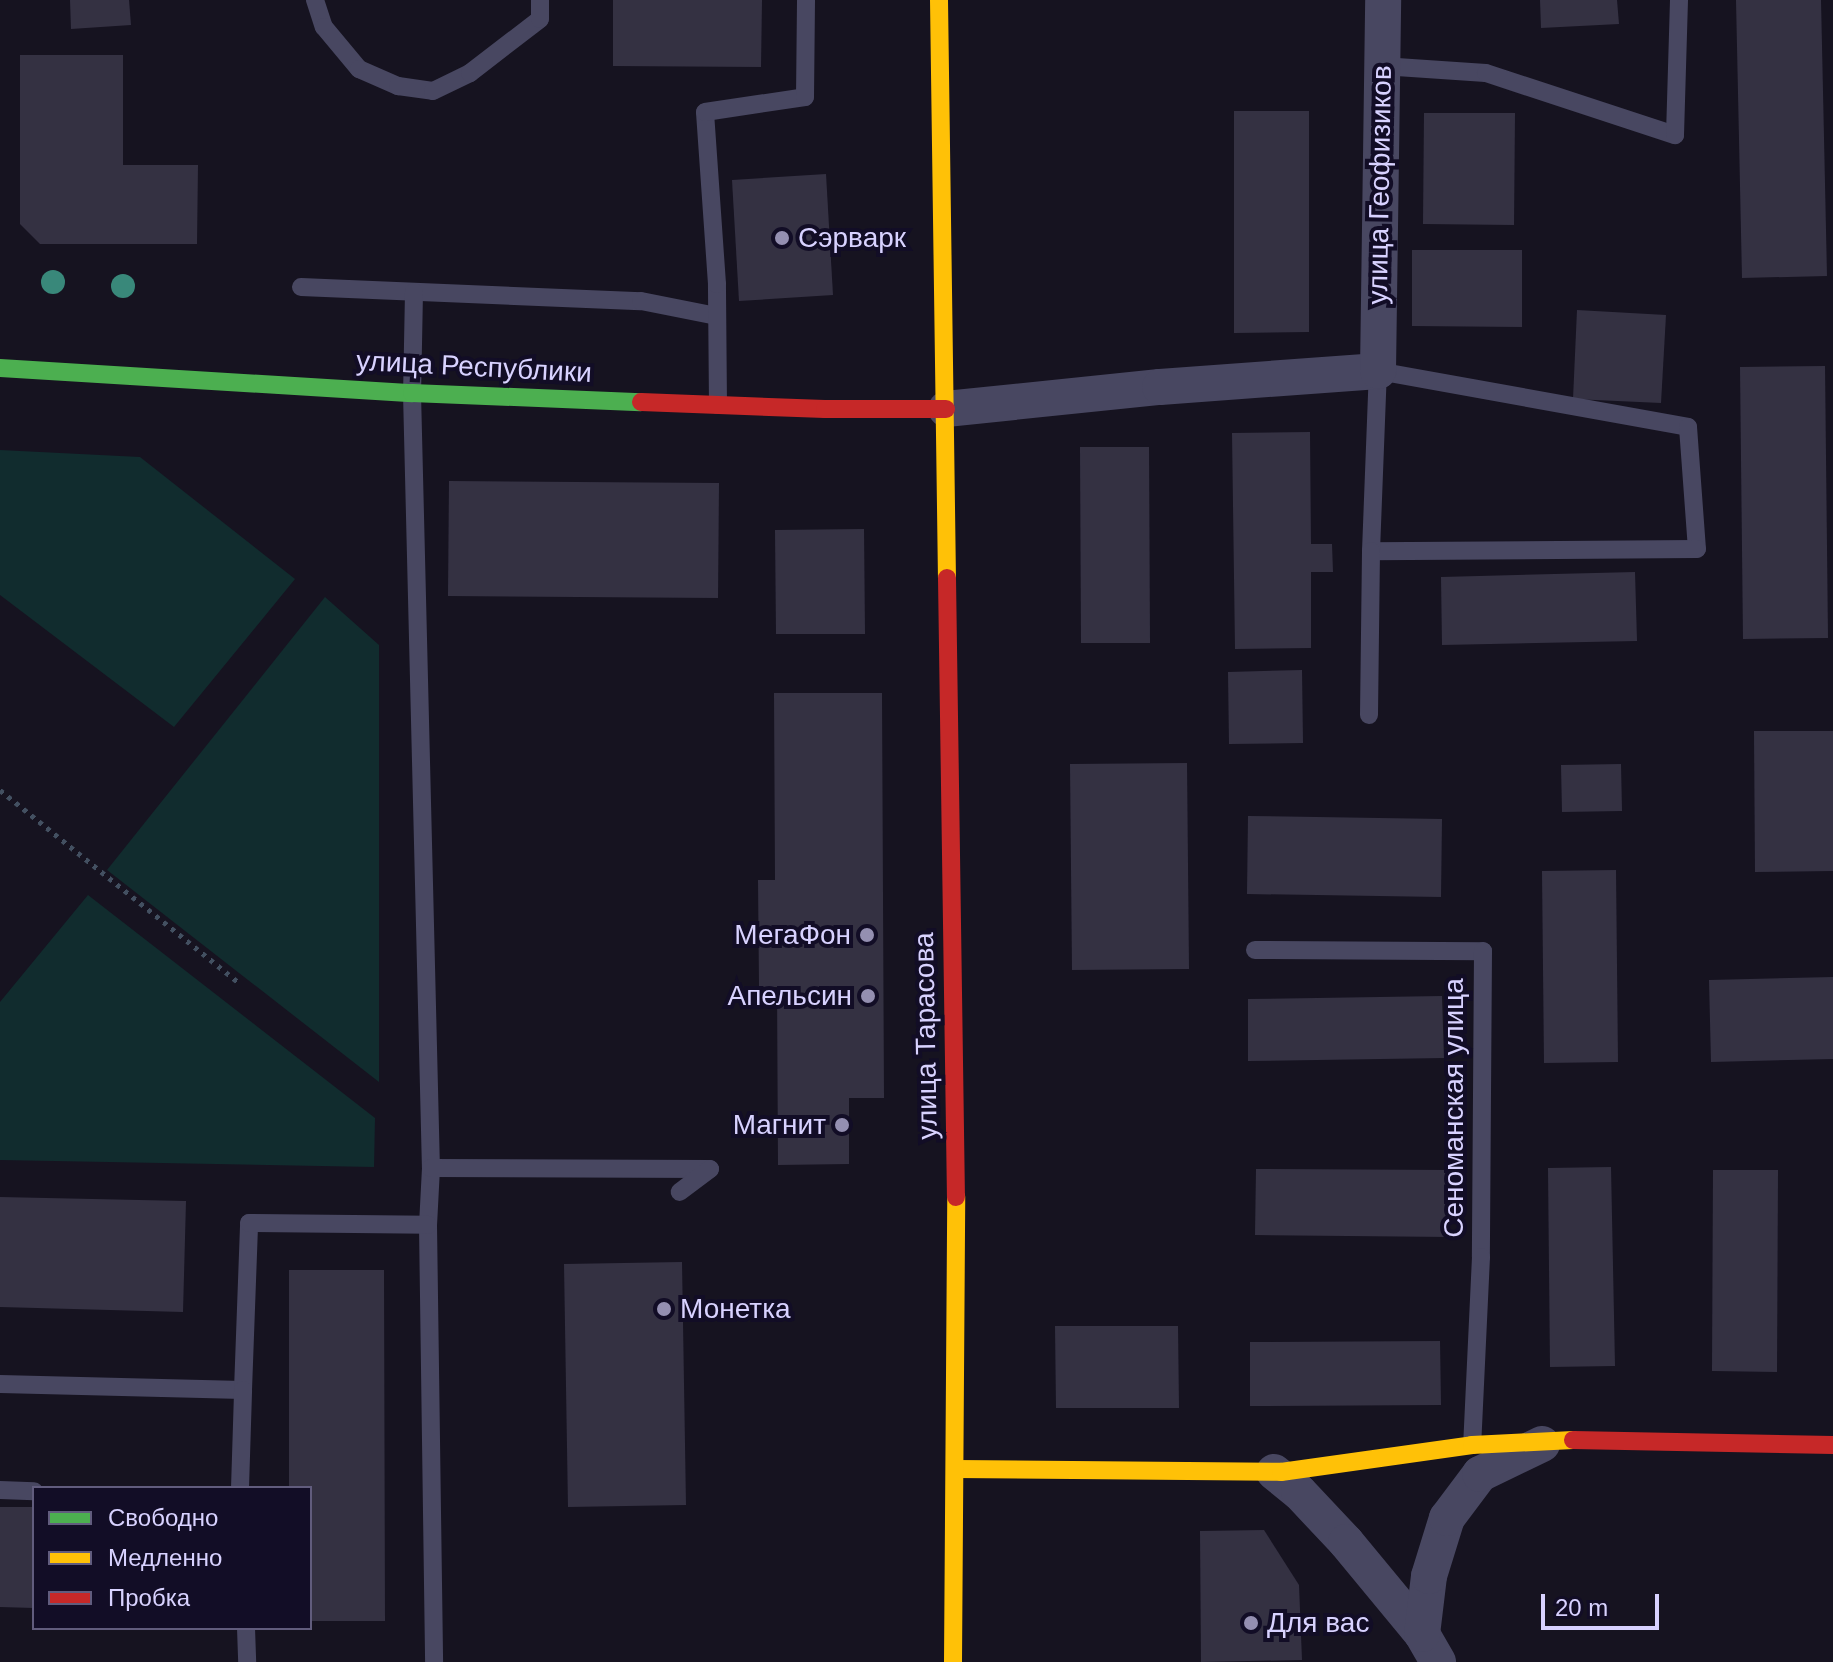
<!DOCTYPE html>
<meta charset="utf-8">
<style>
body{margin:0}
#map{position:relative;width:1833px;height:1662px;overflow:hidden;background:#161320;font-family:Arial,sans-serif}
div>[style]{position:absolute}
.green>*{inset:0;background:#112c2e}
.building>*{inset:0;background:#343142}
.path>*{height:5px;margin-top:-2.5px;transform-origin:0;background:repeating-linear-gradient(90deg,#435061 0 4px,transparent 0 10px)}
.lane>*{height:18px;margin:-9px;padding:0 9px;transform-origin:9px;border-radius:9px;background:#484761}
.street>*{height:36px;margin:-18px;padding:0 18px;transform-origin:18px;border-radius:18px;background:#484761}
.fast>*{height:18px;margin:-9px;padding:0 9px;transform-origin:9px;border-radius:9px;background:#4caf50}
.slow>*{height:18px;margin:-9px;padding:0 9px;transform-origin:9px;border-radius:9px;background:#ffc107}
.jam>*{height:18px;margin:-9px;padding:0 9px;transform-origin:9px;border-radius:9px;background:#c62828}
.trees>*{width:24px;height:24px;margin:-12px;border-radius:50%;background:#39887a}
.dots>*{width:22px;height:22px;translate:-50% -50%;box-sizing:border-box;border:4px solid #120d26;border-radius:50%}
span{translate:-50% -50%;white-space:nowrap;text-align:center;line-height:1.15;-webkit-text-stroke:8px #120d26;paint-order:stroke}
.street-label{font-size:28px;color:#d8d2ff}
.poi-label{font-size:28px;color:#d8d2ff}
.left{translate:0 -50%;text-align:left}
.right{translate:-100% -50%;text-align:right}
.legend{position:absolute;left:32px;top:1486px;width:280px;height:144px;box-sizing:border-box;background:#120d26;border:2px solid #615c7d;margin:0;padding:10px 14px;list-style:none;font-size:24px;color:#d8d2ff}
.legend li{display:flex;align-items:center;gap:16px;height:40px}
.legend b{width:40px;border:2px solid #615c7d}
.scale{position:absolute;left:1541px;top:1594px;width:118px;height:36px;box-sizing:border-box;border:4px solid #d8d2ff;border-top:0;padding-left:10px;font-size:24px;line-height:28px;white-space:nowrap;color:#d8d2ff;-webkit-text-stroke:6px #120d26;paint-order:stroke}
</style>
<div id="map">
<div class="green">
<div style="clip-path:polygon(0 450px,140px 457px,295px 579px,174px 727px,0 595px)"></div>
<div style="clip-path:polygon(325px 597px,379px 645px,379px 1082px,107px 870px)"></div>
<div style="clip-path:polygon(88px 895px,375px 1118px,374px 1167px,0 1160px,0 1002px)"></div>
</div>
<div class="building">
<div style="clip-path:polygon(70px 0,129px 0,131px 25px,71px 29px)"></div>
<div style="clip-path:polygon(613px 0,762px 0,761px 67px,613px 66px)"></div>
<div style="clip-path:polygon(1540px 0,1617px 0,1619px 24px,1541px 28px)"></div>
<div style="clip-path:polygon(1736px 0,1821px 0,1827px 276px,1742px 278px)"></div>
<div style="clip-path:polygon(20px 55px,123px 55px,123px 165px,198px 165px,197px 244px,40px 244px,20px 224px)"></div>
<div style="clip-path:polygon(1234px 111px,1309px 111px,1309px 332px,1234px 333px)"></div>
<div style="clip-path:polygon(1424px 113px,1515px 113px,1514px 225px,1423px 224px)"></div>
<div style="clip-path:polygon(826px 174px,833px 295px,739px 301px,732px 180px)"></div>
<div style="clip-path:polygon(1412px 250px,1522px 250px,1522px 327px,1412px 326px)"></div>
<div style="clip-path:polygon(1577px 310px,1666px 315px,1661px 403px,1573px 399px)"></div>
<div style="clip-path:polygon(1825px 366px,1828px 638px,1743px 639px,1740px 367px)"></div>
<div style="clip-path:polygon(1310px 432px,1311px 544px,1332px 544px,1333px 572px,1311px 572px,1311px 648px,1235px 649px,1232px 433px)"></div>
<div style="clip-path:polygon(1080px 447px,1149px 447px,1150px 643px,1081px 643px)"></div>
<div style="clip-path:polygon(449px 481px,719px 483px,718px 598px,448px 596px)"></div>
<div style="clip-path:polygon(864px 529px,865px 634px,776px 634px,775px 530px)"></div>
<div style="clip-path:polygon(1635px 572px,1637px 641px,1442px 645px,1441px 577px)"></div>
<div style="clip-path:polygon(1302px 670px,1303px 743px,1229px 744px,1228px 672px)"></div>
<div style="clip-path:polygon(774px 693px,882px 693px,884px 1098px,849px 1098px,849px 1164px,778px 1165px,777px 987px,759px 987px,758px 880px,775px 880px)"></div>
<div style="clip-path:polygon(1754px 731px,1833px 731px,1833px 871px,1755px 872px)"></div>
<div style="clip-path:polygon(1187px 763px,1189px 969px,1072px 970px,1070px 764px)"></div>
<div style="clip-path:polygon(1621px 764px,1622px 811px,1562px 812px,1561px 765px)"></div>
<div style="clip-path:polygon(1248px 816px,1442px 819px,1441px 897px,1247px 894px)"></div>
<div style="clip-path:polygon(1616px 870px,1618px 1062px,1544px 1063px,1542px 871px)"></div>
<div style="clip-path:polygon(1833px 977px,1833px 1059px,1711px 1062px,1709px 980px)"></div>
<div style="clip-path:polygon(1442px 996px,1444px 1058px,1248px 1061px,1248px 999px)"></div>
<div style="clip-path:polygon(1611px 1167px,1615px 1366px,1550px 1367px,1548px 1168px)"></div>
<div style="clip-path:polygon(1256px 1169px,1450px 1170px,1450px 1237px,1255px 1235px)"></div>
<div style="clip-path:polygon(1713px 1170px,1778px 1170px,1777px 1372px,1712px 1371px)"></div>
<div style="clip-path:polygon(0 1197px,186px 1201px,183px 1312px,0 1307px)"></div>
<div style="clip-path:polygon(682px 1262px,686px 1505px,568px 1507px,564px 1264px)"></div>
<div style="clip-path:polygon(289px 1270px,384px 1270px,385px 1621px,310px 1621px,310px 1488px,289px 1488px)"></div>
<div style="clip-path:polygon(1055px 1326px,1178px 1326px,1179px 1408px,1056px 1408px)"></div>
<div style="clip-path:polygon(1440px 1341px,1441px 1405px,1250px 1406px,1250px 1342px)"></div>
<div style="clip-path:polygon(0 1507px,34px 1507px,34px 1608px,0 1607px)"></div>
<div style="clip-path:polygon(1264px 1530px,1299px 1585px,1302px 1660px,1201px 1662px,1200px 1531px)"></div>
</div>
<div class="path">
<div style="left:0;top:790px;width:307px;rotate:38.9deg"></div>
</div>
<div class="lane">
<div style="left:315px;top:0;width:28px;rotate:72deg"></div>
<div style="left:324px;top:27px;width:55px;rotate:50.2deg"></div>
<div style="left:359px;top:69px;width:43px;rotate:23.6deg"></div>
<div style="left:398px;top:86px;width:35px;rotate:8deg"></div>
<div style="left:433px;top:91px;width:41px;rotate:-25.9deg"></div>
<div style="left:470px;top:73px;width:88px;rotate:-37.6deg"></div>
<div style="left:540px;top:19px;width:19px;rotate:-90deg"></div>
<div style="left:1382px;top:66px;width:104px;rotate:3.9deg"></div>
<div style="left:1486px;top:73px;width:199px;rotate:18.2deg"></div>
<div style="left:1675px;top:135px;width:135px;rotate:-88.3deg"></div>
<div style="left:301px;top:287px;width:340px;rotate:2.4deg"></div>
<div style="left:641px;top:301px;width:77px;rotate:11.2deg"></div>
<div style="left:414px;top:292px;width:101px;rotate:91.1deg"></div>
<div style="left:412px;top:393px;width:775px;rotate:88.6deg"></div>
<div style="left:431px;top:1168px;width:57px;rotate:93deg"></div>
<div style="left:428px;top:1225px;width:437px;rotate:89.2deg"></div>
<div style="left:1378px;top:371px;width:315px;rotate:10.2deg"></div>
<div style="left:1688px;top:427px;width:122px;rotate:85.8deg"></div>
<div style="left:1697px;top:549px;width:326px;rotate:179.6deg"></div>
<div style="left:1371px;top:551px;width:180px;rotate:-87.8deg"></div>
<div style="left:718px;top:405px;width:121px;rotate:-90.5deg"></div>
<div style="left:717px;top:284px;width:172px;rotate:-94deg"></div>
<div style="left:705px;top:112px;width:101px;rotate:-8.5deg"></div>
<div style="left:805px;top:97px;width:97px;rotate:-89.4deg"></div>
<div style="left:1369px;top:715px;width:164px;rotate:-89.3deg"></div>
<div style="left:1255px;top:950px;width:228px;rotate:0.3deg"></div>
<div style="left:1483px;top:951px;width:306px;rotate:90.4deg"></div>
<div style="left:1481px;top:1257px;width:188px;rotate:92.7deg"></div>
<div style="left:431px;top:1168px;width:279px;rotate:0.2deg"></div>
<div style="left:710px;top:1169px;width:38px;rotate:143deg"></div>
<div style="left:0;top:1384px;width:243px;rotate:1.4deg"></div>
<div style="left:243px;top:1390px;width:167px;rotate:-87.9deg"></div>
<div style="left:249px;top:1223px;width:179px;rotate:0.6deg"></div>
<div style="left:240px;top:1488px;width:98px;rotate:-88.2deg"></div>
<div style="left:0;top:1490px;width:34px;rotate:2deg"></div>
<div style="left:246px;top:1628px;width:34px;rotate:88deg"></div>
</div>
<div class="street">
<div style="left:946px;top:409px;width:215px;rotate:-5.9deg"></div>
<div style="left:1160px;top:387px;width:219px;rotate:-4.2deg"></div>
<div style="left:1378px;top:371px;width:371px;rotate:-89.2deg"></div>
<div style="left:1274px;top:1472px;width:32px;rotate:39deg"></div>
<div style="left:1299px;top:1492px;width:69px;rotate:46.8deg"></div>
<div style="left:1346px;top:1542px;width:119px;rotate:50.4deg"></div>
<div style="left:1422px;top:1634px;width:32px;rotate:60deg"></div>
<div style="left:1422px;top:1634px;width:58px;rotate:-83.1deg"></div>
<div style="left:1429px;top:1576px;width:61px;rotate:-72.8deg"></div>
<div style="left:1447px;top:1518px;width:55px;rotate:-53.1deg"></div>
<div style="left:1480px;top:1474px;width:69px;rotate:-25.8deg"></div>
</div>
<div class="fast">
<div style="left:0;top:368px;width:413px;rotate:3.5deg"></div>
<div style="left:412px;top:393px;width:229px;rotate:2.3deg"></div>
</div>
<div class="slow">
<div style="left:939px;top:0;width:578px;rotate:89.21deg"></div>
<div style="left:956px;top:1469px;width:325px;rotate:0.5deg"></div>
<div style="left:1281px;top:1472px;width:193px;rotate:-8deg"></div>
<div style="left:1472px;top:1445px;width:101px;rotate:-2.8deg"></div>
<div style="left:953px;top:1662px;width:465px;rotate:-89.6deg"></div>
</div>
<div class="jam">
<div style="left:641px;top:402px;width:184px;rotate:2.2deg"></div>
<div style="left:825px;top:409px;width:121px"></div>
<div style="left:947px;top:578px;width:619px;rotate:89.17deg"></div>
<div style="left:1573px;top:1440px;width:260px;rotate:1.1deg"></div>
</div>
<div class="trees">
<div style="left:53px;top:282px"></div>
<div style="left:123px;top:286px"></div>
</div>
<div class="dots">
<div style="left:782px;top:238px;background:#948fb1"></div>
<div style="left:867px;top:935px;background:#948fb1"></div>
<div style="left:868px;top:996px;background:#948fb1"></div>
<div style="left:842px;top:1125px;background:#948fb1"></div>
<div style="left:664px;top:1309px;background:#948fb1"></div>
<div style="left:1251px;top:1623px;background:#948fb1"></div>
</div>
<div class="street-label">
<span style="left:1380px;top:185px;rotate:-89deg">улица Геофизиков</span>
<span style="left:474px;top:367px;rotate:3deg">улица Республики</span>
<span style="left:926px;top:1036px;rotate:-91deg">улица Тарасова</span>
<span style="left:1454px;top:1108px;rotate:-90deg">Сеноманская улица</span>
</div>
<div class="poi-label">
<span class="left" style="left:798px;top:238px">Сэрварк</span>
<span class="right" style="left:851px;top:935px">МегаФон</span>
<span class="right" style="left:852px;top:996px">Апельсин</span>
<span class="right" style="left:826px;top:1125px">Магнит</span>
<span class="left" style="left:680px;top:1309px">Монетка</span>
<span class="left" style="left:1267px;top:1623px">Для вас</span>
</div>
<ul class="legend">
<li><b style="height:10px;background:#4caf50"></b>Свободно</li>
<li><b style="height:10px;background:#ffc107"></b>Медленно</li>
<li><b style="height:10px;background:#c62828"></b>Пробка</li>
</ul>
<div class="scale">20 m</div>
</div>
